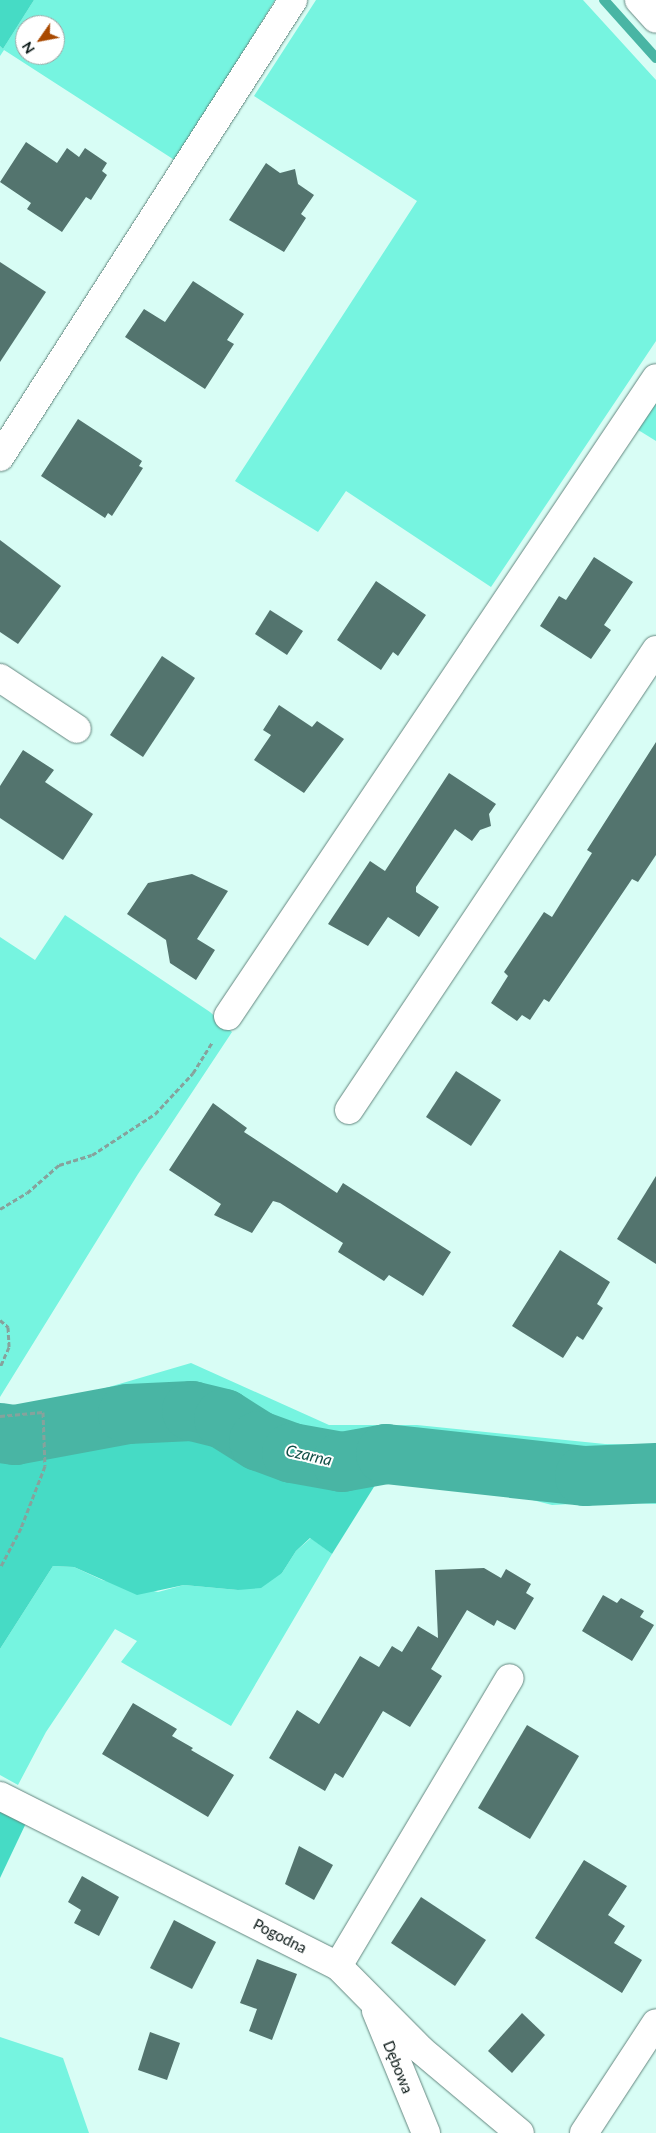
<!DOCTYPE html>
<meta charset="utf-8">
<style>
body{margin:0}
#map{position:relative;width:656px;height:2133px;overflow:hidden;background:#d8fdf5;font-family:Lato,sans-serif}
div>[style]{position:absolute}
.green>*{inset:0;background:#76f4e0}
.forest>*{inset:0;background:#46dbc5}
.stream>*{height:10px;margin:-5px;padding:0 5px;transform-origin:5px;border-radius:5px;background:#49b5a4}
.river>*{height:60px;margin:-30px;padding:0 30px;transform-origin:30px;border-radius:30px;background:#49b5a4}
.building>*{inset:0;background:#53746e}
.path>*{height:3px;margin-top:-1.5px;transform-origin:0;background:repeating-linear-gradient(90deg,#86a29c 0 5px,transparent 0 7.5px)}
.roads{filter:drop-shadow(0 0 1px #64867f) drop-shadow(0 0 1px #64867f)}
.minor>*{height:28px;margin:-14px;padding:0 14px;transform-origin:14px;border-radius:14px;background:#fff}
span{translate:-50% -50%;white-space:nowrap;text-align:center;line-height:1.15;-webkit-text-stroke:4px #fff;paint-order:stroke}
.street-label{font-size:15px;color:#081614}
.water-label{font-size:16px;color:#125048;font-style:italic}
.north{position:absolute;left:15px;top:15px;width:50px;height:50px;box-sizing:border-box;background:#fff;border:1px solid #9ca2a1;border-radius:50%;rotate:237deg;font-size:14px;font-weight:700;line-height:20px;text-align:center;color:#081614}
.north::after{content:'';display:block;margin:auto;width:18px;height:22px;background:#a94900;clip-path:polygon(50% 0,100% 100%,50% 72%,0 100%)}
</style>
<div id="map">
<div class="green">
<div style="clip-path:polygon(evenodd,34px 0,275px 0,176px 161px,4px 50px,0 56px,0 46px,3px 49px,34px 0,25px 25px,55px 25px,55px 55px,25px 55px,25px 25px)"></div>
<div style="clip-path:polygon(316px 0,583px 0,656px 80px,656px 341px,491px 587px,346px 491px,318px 532px,235px 481px,417px 201px,254px 96px)"></div>
<div style="clip-path:polygon(656px 396px,656px 441px,635px 428px)"></div>
<div style="clip-path:polygon(65px 915px,210px 1012px,232px 1032px,138px 1174px,0 1397px,0 937px,35px 960px)"></div>
<div style="clip-path:polygon(191px 1363px,329px 1425px,417px 1425px,605px 1444px,656px 1445px,656px 1504px,612px 1502px,552px 1505px,473px 1485px,382px 1474px,325px 1480px,199px 1423px,149px 1425px,0 1459px,0 1414px,27px 1411px)"></div>
<div style="clip-path:polygon(311px 1538px,332px 1554px,231px 1726px,121px 1662px,137px 1641px,115px 1629px,46px 1732px,18px 1785px,0 1775px,0 1649px,53px 1566px,74px 1567px,102px 1580px,158px 1592px,184px 1585px,238px 1590px,282px 1573px,296px 1551px)"></div>
<div style="clip-path:polygon(0 2037px,63px 2058px,89px 2133px,0 2133px)"></div>
</div>
<div class="forest">
<div style="clip-path:polygon(0 0,34px 0,3px 49px,0 46px)"></div>
<div style="clip-path:polygon(200px 1423px,325px 1480px,382px 1474px,332px 1554px,310px 1538px,296px 1551px,282px 1573px,261px 1588px,238px 1590px,184px 1585px,137px 1595px,74px 1567px,53px 1566px,0 1649px,0 1459px,149px 1424px)"></div>
<div style="clip-path:polygon(0 1809px,27px 1821px,0 1878px)"></div>
</div>
<div class="stream">
<div style="left:604px;top:0;width:78px;rotate:48.1deg"></div>
</div>
<div class="river">
<div style="left:0;top:1433px;width:15px;rotate:8deg"></div>
<div style="left:15px;top:1435px;width:115px;rotate:-10.5deg"></div>
<div style="left:128px;top:1414px;width:64px;rotate:-2.7deg"></div>
<div style="left:192px;top:1411px;width:33px;rotate:14deg"></div>
<div style="left:224px;top:1419px;width:41px;rotate:32.2deg"></div>
<div style="left:259px;top:1441px;width:35px;rotate:20deg"></div>
<div style="left:292px;top:1453px;width:51px;rotate:10.2deg"></div>
<div style="left:342px;top:1462px;width:45px;rotate:-10.3deg"></div>
<div style="left:386px;top:1454px;width:200px;rotate:6.3deg"></div>
<div style="left:585px;top:1476px;width:71px;rotate:-2.4deg"></div>
</div>
<div class="building">
<div style="clip-path:polygon(26px 142px,57px 163px,67px 148px,79px 157px,85px 148px,107px 163px,102px 171px,107px 175px,91px 200px,86px 197px,62px 232px,27px 209px,31px 203px,0 182px)"></div>
<div style="clip-path:polygon(266px 163px,280px 173px,295px 169px,298px 184px,314px 195px,301px 214px,306px 218px,284px 252px,229px 220px)"></div>
<div style="clip-path:polygon(0 262px,46px 292px,0 362px)"></div>
<div style="clip-path:polygon(193px 281px,244px 314px,227px 340px,234px 344px,205px 389px,125px 337px,144px 309px,165px 322px)"></div>
<div style="clip-path:polygon(78px 419px,142px 461px,139px 466px,143px 468px,112px 516px,108px 513px,105px 518px,41px 476px)"></div>
<div style="clip-path:polygon(0 540px,61px 586px,18px 644px,0 632px)"></div>
<div style="clip-path:polygon(594px 557px,633px 582px,604px 625px,611px 630px,591px 659px,540px 626px,559px 596px,566px 600px)"></div>
<div style="clip-path:polygon(376px 581px,426px 615px,398px 656px,393px 652px,381px 670px,337px 640px)"></div>
<div style="clip-path:polygon(270px 610px,303px 631px,287px 655px,255px 634px)"></div>
<div style="clip-path:polygon(162px 656px,195px 678px,143px 757px,110px 735px)"></div>
<div style="clip-path:polygon(279px 705px,312px 727px,317px 721px,344px 739px,304px 793px,254px 760px,271px 735px,263px 730px)"></div>
<div style="clip-path:polygon(656px 742px,656px 855px,638px 882px,632px 879px,549px 1002px,544px 999px,530px 1020px,522px 1015px,517px 1021px,491px 1003px,508px 976px,504px 972px,544px 912px,552px 917px,592px 853px,587px 850px)"></div>
<div style="clip-path:polygon(23px 750px,54px 770px,45px 782px,93px 814px,63px 860px,0 818px,0 786px)"></div>
<div style="clip-path:polygon(449px 773px,496px 804px,489px 814px,491px 826px,480px 830px,472px 841px,455px 829px,416px 887px,416px 892px,439px 907px,419px 937px,388px 917px,368px 946px,328px 924px,370px 861px,385px 871px)"></div>
<div style="clip-path:polygon(192px 874px,228px 891px,197px 939px,215px 950px,196px 980px,170px 963px,166px 940px,127px 914px,148px 883px)"></div>
<div style="clip-path:polygon(456px 1071px,501px 1100px,471px 1146px,426px 1117px)"></div>
<div style="clip-path:polygon(213px 1103px,247px 1128px,244px 1132px,337px 1193px,343px 1183px,451px 1252px,423px 1296px,389px 1275px,384px 1281px,338px 1252px,343px 1243px,280px 1203px,273px 1201px,252px 1233px,214px 1215px,221px 1204px,169px 1170px)"></div>
<div style="clip-path:polygon(656px 1176px,656px 1264px,617px 1239px)"></div>
<div style="clip-path:polygon(560px 1250px,610px 1282px,597px 1304px,603px 1308px,583px 1340px,577px 1336px,563px 1358px,512px 1326px)"></div>
<div style="clip-path:polygon(484px 1568px,501px 1578px,506px 1569px,531px 1584px,526px 1593px,534px 1598px,515px 1630px,497px 1620px,494px 1626px,467px 1610px,431px 1669px,442px 1676px,410px 1727px,383px 1711px,343px 1778px,335px 1773px,325px 1791px,269px 1758px,297px 1710px,319px 1724px,360px 1656px,379px 1667px,392px 1646px,402px 1652px,418px 1626px,438px 1638px,435px 1570px)"></div>
<div style="clip-path:polygon(603px 1595px,617px 1603px,621px 1598px,644px 1611px,640px 1617px,654px 1625px,632px 1661px,582px 1631px)"></div>
<div style="clip-path:polygon(133px 1703px,177px 1729px,172px 1736px,193px 1748px,191px 1750px,234px 1775px,208px 1817px,102px 1754px)"></div>
<div style="clip-path:polygon(527px 1725px,579px 1756px,530px 1839px,478px 1808px)"></div>
<div style="clip-path:polygon(299px 1846px,333px 1865px,314px 1900px,285px 1884px)"></div>
<div style="clip-path:polygon(584px 1860px,627px 1886px,608px 1915px,625px 1926px,614px 1943px,642px 1960px,622px 1993px,535px 1938px)"></div>
<div style="clip-path:polygon(82px 1876px,119px 1897px,99px 1936px,74px 1923px,81px 1910px,68px 1902px)"></div>
<div style="clip-path:polygon(421px 1897px,486px 1940px,455px 1986px,391px 1943px)"></div>
<div style="clip-path:polygon(174px 1920px,216px 1942px,192px 1989px,150px 1968px)"></div>
<div style="clip-path:polygon(257px 1959px,297px 1974px,272px 2040px,249px 2031px,257px 2009px,240px 2003px)"></div>
<div style="clip-path:polygon(522px 2013px,545px 2035px,512px 2073px,488px 2051px)"></div>
<div style="clip-path:polygon(150px 2032px,180px 2043px,167px 2080px,138px 2070px)"></div>
</div>
<div class="path">
<div style="left:0;top:1209px;width:31px;rotate:-31deg"></div>
<div style="left:27px;top:1193px;width:43px;rotate:-41.2deg"></div>
<div style="left:59px;top:1165px;width:34px;rotate:-17deg"></div>
<div style="left:92px;top:1155px;width:75px;rotate:-33.1deg"></div>
<div style="left:155px;top:1114px;width:56px;rotate:-47.2deg"></div>
<div style="left:193px;top:1073px;width:36px;rotate:-58deg"></div>
<div style="left:0;top:1320px;width:11px;rotate:41deg"></div>
<div style="left:8px;top:1327px;width:20px;rotate:87deg"></div>
<div style="left:9px;top:1347px;width:22px;rotate:114deg"></div>
<div style="left:0;top:1416px;width:43px;rotate:-5.3deg"></div>
<div style="left:43px;top:1412px;width:54px;rotate:87.9deg"></div>
<div style="left:45px;top:1466px;width:66px;rotate:111.2deg"></div>
<div style="left:21px;top:1528px;width:45px;rotate:117.7deg"></div>
</div>
<div class="roads">
<div class="minor">
<div style="left:639px;top:0;width:25px;rotate:48deg"></div>
<div style="left:0;top:457px;width:543px;rotate:-57.33deg"></div>
<div style="left:0;top:678px;width:92px;rotate:33.5deg"></div>
<div style="left:228px;top:1016px;width:768px;rotate:-56.14deg"></div>
<div style="left:349px;top:1110px;width:553px;rotate:-56.28deg"></div>
<div style="left:0;top:1796px;width:378px;rotate:26.7deg"></div>
<div style="left:338px;top:1966px;width:118px;rotate:45.3deg"></div>
<div style="left:421px;top:2050px;width:129px;rotate:40deg"></div>
<div style="left:338px;top:1966px;width:335px;rotate:-59.2deg"></div>
<div style="left:376px;top:2011px;width:132px;rotate:67.7deg"></div>
<div style="left:584px;top:2133px;width:131px;rotate:-56.8deg"></div>
</div>
</div>
<div class="street-label">
<span style="left:280px;top:1936px;rotate:27deg">Pogodna</span>
<span style="left:398px;top:2067px;rotate:68deg">Dębowa</span>
</div>
<div class="water-label">
<span style="left:309px;top:1455px;rotate:13deg">Czarna</span>
</div>
<div class="north">N</div>
</div>
